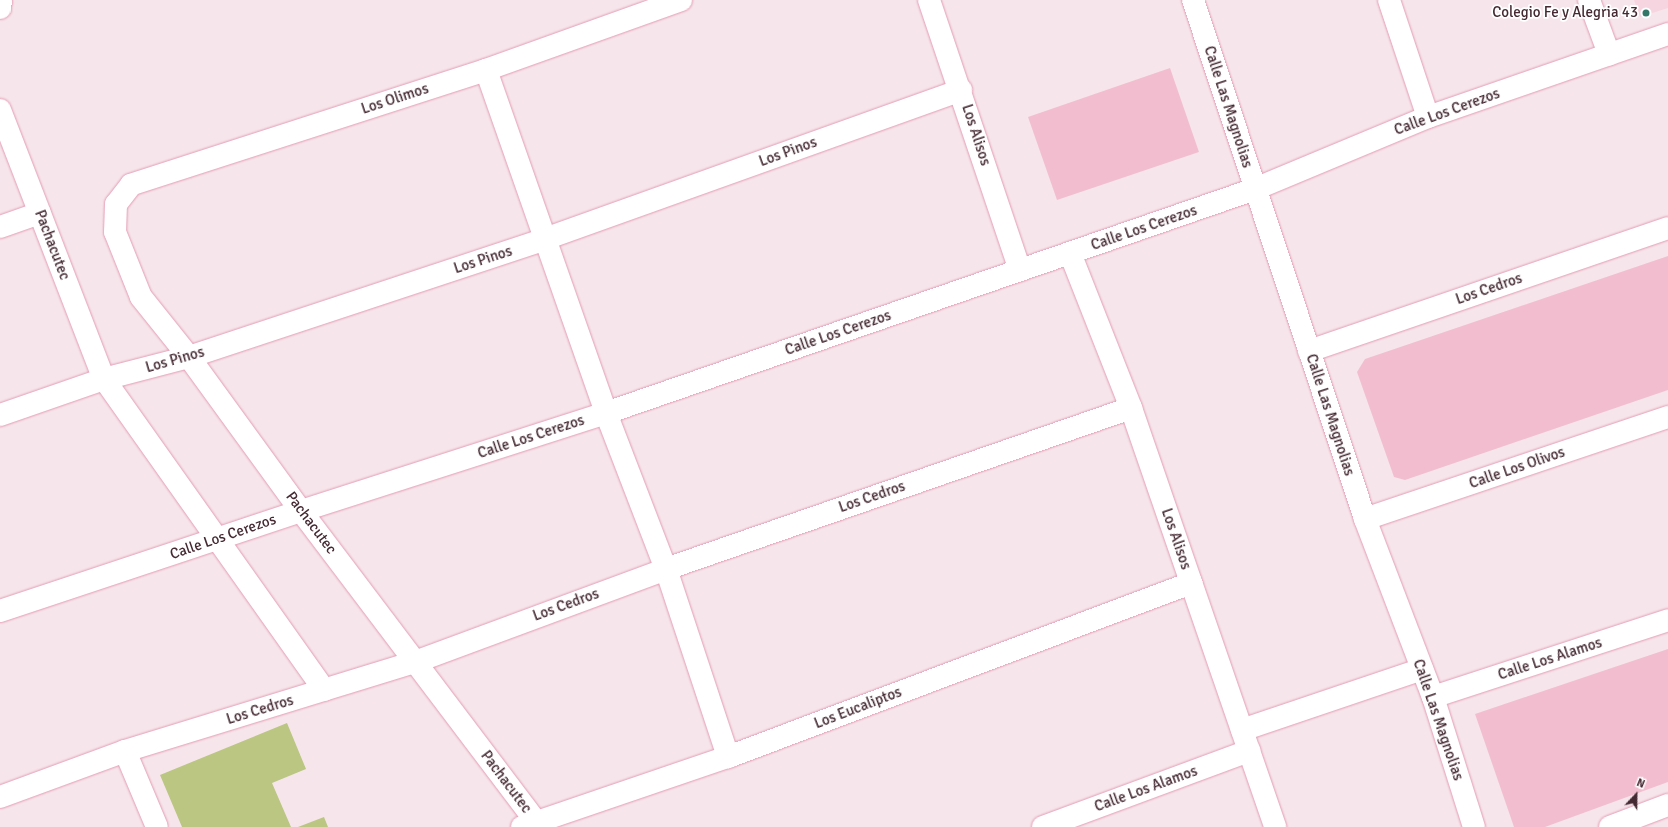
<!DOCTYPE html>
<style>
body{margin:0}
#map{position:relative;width:1668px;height:827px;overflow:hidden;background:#f6e6eb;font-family:Signika,sans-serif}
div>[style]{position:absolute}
.built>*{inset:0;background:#f7d5e0}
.green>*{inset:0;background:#f2becf}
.building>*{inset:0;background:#bac682}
.roads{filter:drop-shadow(0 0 1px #e49bb4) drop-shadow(0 0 1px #e49bb4)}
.minor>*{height:22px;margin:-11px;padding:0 11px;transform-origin:11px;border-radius:11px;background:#fff}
.tertiary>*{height:22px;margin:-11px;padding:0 11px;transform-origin:11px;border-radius:11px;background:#fff}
.dots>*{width:11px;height:11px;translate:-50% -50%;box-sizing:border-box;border:2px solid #fff;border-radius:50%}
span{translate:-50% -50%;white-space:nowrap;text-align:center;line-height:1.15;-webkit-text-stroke:3.5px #fff;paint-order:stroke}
.poi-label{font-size:15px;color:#442832}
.right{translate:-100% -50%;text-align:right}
.street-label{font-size:15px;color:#442832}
.north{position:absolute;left:1616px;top:775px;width:40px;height:40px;-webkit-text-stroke:3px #fff;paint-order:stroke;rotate:22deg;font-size:11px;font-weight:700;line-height:16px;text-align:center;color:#442832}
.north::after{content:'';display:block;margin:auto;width:14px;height:18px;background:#442832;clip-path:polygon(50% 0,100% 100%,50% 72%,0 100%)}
</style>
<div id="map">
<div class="built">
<div style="clip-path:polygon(1634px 0,1668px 0,1668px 8px,1640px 17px)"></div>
</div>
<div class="green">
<div style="clip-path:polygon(1170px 68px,1199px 152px,1057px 200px,1028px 117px)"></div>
<div style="clip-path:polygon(1668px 256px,1668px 390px,1405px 480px,1394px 477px,1357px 372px,1365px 359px)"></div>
<div style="clip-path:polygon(1668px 649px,1668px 782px,1545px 827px,1514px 827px,1475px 714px)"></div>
</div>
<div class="building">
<div style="clip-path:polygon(287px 723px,306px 769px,272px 783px,291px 827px,182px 827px,160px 775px)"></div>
<div style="clip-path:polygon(324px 817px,328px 827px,298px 827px)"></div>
</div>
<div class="roads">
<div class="minor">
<div style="left:681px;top:0;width:207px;rotate:160.3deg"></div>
<div style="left:486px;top:70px;width:373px;rotate:162.1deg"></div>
<div style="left:131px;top:185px;width:24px;rotate:128deg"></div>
<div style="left:116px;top:204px;width:28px;rotate:92deg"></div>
<div style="left:115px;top:232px;width:70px;rotate:68.2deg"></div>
<div style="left:141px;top:297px;width:77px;rotate:51.3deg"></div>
<div style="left:189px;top:357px;width:375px;rotate:-18.3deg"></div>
<div style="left:545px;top:239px;width:442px;rotate:-19.7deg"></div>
<div style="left:929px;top:0;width:285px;rotate:71.4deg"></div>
<div style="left:1193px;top:0;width:547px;rotate:71.66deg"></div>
<div style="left:1365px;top:519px;width:191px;rotate:69.1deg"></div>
<div style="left:1433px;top:697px;width:136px;rotate:72.5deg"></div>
<div style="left:1389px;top:0;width:123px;rotate:71.6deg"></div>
<div style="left:1589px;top:0;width:58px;rotate:69.7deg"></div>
<div style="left:0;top:8px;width:8px;rotate:-83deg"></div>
<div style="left:486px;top:70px;width:363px;rotate:70.7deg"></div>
<div style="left:606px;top:413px;width:167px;rotate:69deg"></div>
<div style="left:666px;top:569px;width:198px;rotate:71.7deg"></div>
<div style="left:0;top:227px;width:42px;rotate:-19.3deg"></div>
<div style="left:1070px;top:253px;width:167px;rotate:68.5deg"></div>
<div style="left:1131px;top:408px;width:443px;rotate:71deg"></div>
<div style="left:1309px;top:351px;width:379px;rotate:-18.9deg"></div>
<div style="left:0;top:415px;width:110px;rotate:-19.1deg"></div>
<div style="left:104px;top:379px;width:381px;rotate:54.7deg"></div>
<div style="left:1365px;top:519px;width:320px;rotate:-18.6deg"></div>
<div style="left:0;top:611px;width:317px;rotate:-18.4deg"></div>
<div style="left:301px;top:511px;width:320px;rotate:-17.8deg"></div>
<div style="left:606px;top:413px;width:687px;rotate:-19.04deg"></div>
<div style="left:1255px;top:189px;width:187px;rotate:-22.6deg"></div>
<div style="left:1428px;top:117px;width:254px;rotate:-19.1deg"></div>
<div style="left:1433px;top:697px;width:247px;rotate:-18.1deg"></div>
<div style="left:1242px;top:730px;width:190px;rotate:-18.7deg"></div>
<div style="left:125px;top:751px;width:82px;rotate:67.2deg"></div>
<div style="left:0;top:797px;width:133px;rotate:-20.2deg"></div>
<div style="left:125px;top:751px;width:303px;rotate:-17.1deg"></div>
<div style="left:415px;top:662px;width:268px;rotate:-20.3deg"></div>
<div style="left:666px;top:569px;width:492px;rotate:-19.1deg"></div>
<div style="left:522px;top:827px;width:218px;rotate:-18.8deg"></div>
<div style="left:728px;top:757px;width:495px;rotate:-20.6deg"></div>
<div style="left:1043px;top:827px;width:220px;rotate:-20.3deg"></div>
<div style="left:1610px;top:827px;width:62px;rotate:-20.8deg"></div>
</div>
<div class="tertiary">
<div style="left:0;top:110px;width:288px;rotate:68.9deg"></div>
<div style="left:104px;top:379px;width:88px;rotate:-14.5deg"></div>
<div style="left:189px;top:357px;width:190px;rotate:54deg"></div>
<div style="left:301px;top:511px;width:396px;rotate:52.9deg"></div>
</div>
</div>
<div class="dots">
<div style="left:1646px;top:13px;background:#347668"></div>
</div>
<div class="poi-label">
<span class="right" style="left:1638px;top:13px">Colegio Fe y Alegria 43</span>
</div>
<div class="street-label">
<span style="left:395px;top:99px;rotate:-18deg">Los Olimos</span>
<span style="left:1228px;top:107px;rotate:72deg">Calle Las Magnolias</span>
<span style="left:1447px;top:112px;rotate:-20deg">Calle Los Cerezos</span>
<span style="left:976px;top:135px;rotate:72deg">Los Alisos</span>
<span style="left:788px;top:152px;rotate:-20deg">Los Pinos</span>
<span style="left:1144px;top:228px;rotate:-19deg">Calle Los Cerezos</span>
<span style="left:52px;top:245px;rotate:69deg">Pachacutec</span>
<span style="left:483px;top:260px;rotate:-18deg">Los Pinos</span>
<span style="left:1489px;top:289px;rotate:-19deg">Los Cedros</span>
<span style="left:838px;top:333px;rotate:-19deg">Calle Los Cerezos</span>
<span style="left:175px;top:360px;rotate:-16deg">Los Pinos</span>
<span style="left:1330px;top:415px;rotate:72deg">Calle Las Magnolias</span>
<span style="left:531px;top:437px;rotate:-18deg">Calle Los Cerezos</span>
<span style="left:1517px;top:468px;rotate:-19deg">Calle Los Olivos</span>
<span style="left:872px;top:497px;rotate:-19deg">Los Cedros</span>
<span style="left:311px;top:523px;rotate:53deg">Pachacutec</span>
<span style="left:223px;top:537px;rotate:-19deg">Calle Los Cerezos</span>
<span style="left:1176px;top:539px;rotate:71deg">Los Alisos</span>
<span style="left:566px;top:605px;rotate:-20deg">Los Cedros</span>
<span style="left:1550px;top:659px;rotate:-18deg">Calle Los Alamos</span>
<span style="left:858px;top:708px;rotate:-21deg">Los Eucaliptos</span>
<span style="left:260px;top:710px;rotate:-17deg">Los Cedros</span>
<span style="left:1438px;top:720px;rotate:71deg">Calle Las Magnolias</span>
<span style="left:506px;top:782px;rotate:53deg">Pachacutec</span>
<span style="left:1146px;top:789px;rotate:-20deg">Calle Los Alamos</span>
</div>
<div class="north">N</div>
</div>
